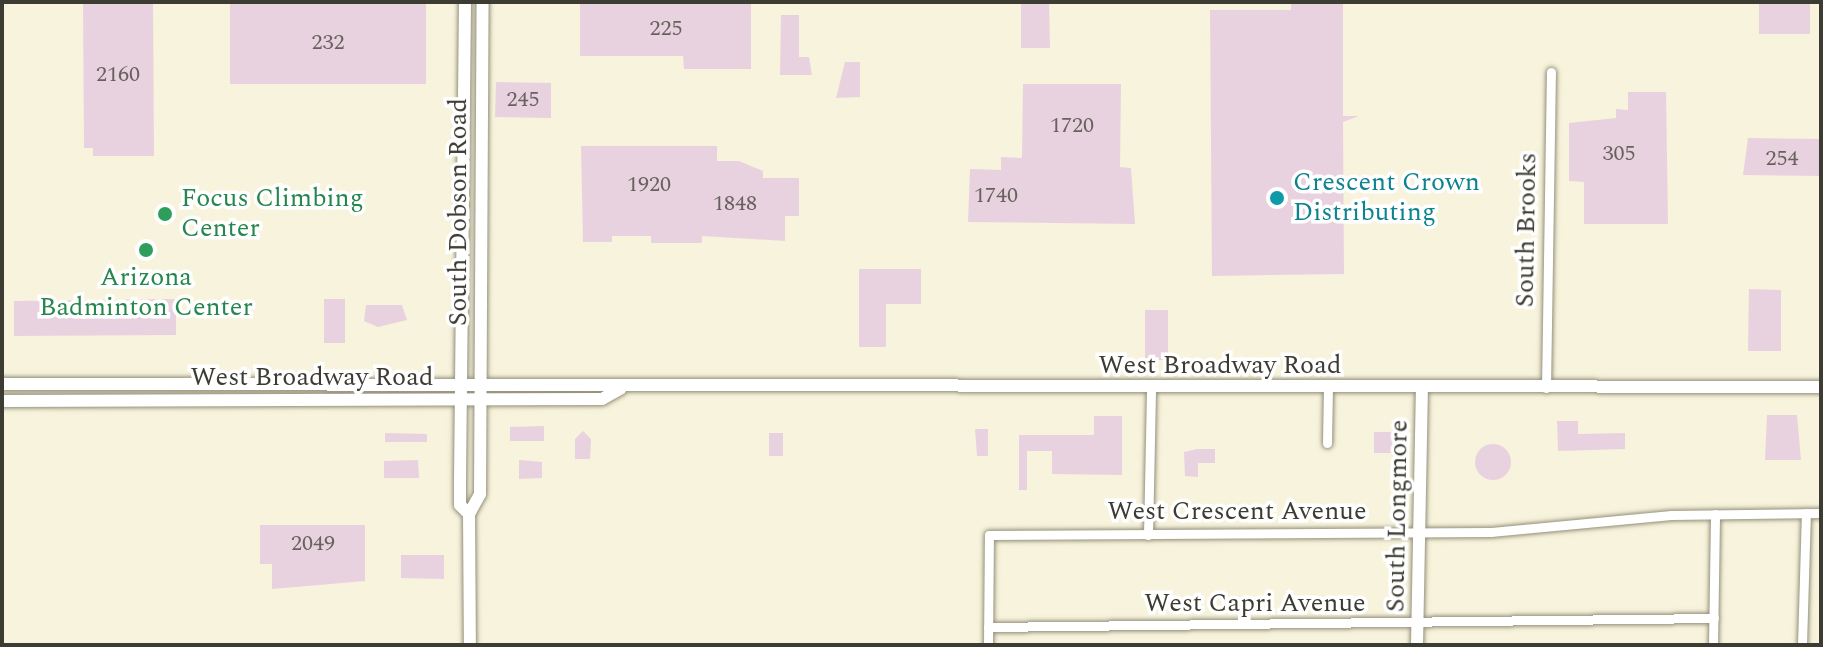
<!DOCTYPE html>
<style>
body{margin:0}
#map{position:relative;width:1823px;height:647px;overflow:hidden;background:#f7f3dc;font-family:Spectral,serif}
div>[style]{position:absolute}
.building>*{inset:0;background:#e9d2df}
.round{border-radius:50%}
.roads{filter:drop-shadow(0 0 2px #94907b) drop-shadow(0 0 2px #94907b)}
.street>*{height:9px;margin:-4.5px;padding:0 4.5px;transform-origin:4.5px;border-radius:4.5px;background:#fff}
.secondary>*{height:12px;margin:-6px;padding:0 6px;transform-origin:6px;border-radius:6px;background:#fff}
.dots>*{width:22px;height:22px;translate:-50% -50%;box-sizing:border-box;border:4px solid #fff;border-radius:50%}
span{translate:-50% -50%;white-space:nowrap;text-align:center;line-height:1.15;-webkit-text-stroke:7px #fff;paint-order:stroke}
.number-label{font-size:22px;color:#68625e}
.number-label span{-webkit-text-stroke-width:0}
.culture-label{font-size:26px;color:#0d838f}
.left{translate:0 -50%;text-align:left}
.leisure-label{font-size:26px;color:#27864d}
.street-label{font-size:26px;color:#3d3c33}
.frame{position:absolute;inset:0;border:4px solid #3d3c33;pointer-events:none}
</style>
<div id="map">
<div class="building">
<div style="clip-path:polygon(83px 2px,153px 2px,154px 156px,93px 156px,93px 148px,84px 148px)"></div>
<div style="clip-path:polygon(230px 2px,426px 2px,426px 84px,230px 84px)"></div>
<div style="clip-path:polygon(580px 2px,751px 2px,751px 69px,684px 69px,683px 56px,580px 56px)"></div>
<div style="clip-path:polygon(1021px 2px,1049px 2px,1050px 48px,1021px 48px)"></div>
<div style="clip-path:polygon(1291px 2px,1343px 2px,1343px 116px,1359px 116px,1343px 122px,1344px 274px,1212px 276px,1210px 10px,1291px 10px)"></div>
<div style="clip-path:polygon(1759px 2px,1810px 2px,1810px 34px,1759px 34px)"></div>
<div style="clip-path:polygon(781px 15px,799px 15px,799px 57px,809px 57px,812px 75px,780px 75px)"></div>
<div style="clip-path:polygon(845px 62px,860px 62px,860px 97px,836px 98px)"></div>
<div style="clip-path:polygon(496px 82px,551px 83px,551px 118px,495px 117px)"></div>
<div style="clip-path:polygon(1023px 84px,1121px 84px,1120px 167px,1131px 168px,1135px 224px,968px 222px,970px 169px,1001px 170px,1001px 157px,1022px 158px)"></div>
<div style="clip-path:polygon(1628px 92px,1666px 92px,1668px 224px,1584px 224px,1584px 182px,1569px 181px,1569px 123px,1616px 118px,1616px 109px,1628px 110px)"></div>
<div style="clip-path:polygon(1748px 138px,1821px 139px,1821px 176px,1743px 175px)"></div>
<div style="clip-path:polygon(581px 146px,717px 146px,717px 161px,739px 161px,763px 171px,763px 178px,799px 178px,799px 216px,785px 216px,785px 241px,702px 236px,702px 243px,651px 243px,651px 236px,612px 236px,612px 242px,583px 242px)"></div>
<div style="clip-path:polygon(859px 269px,921px 269px,921px 304px,886px 304px,886px 347px,859px 347px)"></div>
<div style="clip-path:polygon(1749px 289px,1781px 290px,1781px 351px,1748px 351px)"></div>
<div style="clip-path:polygon(176px 299px,176px 335px,14px 336px,14px 301px)"></div>
<div style="clip-path:polygon(324px 299px,345px 299px,345px 343px,324px 343px)"></div>
<div style="clip-path:polygon(366px 305px,402px 305px,407px 320px,378px 327px,364px 321px)"></div>
<div style="clip-path:polygon(1145px 310px,1168px 310px,1168px 360px,1145px 360px)"></div>
<div style="clip-path:polygon(1767px 415px,1797px 415px,1801px 460px,1765px 460px)"></div>
<div style="clip-path:polygon(1094px 416px,1122px 416px,1122px 475px,1052px 474px,1052px 451px,1027px 451px,1027px 490px,1019px 490px,1019px 435px,1094px 435px)"></div>
<div style="clip-path:polygon(1557px 421px,1578px 421px,1578px 434px,1625px 433px,1625px 449px,1558px 451px)"></div>
<div style="clip-path:polygon(544px 426px,544px 441px,510px 441px,510px 427px)"></div>
<div style="clip-path:polygon(975px 429px,988px 429px,988px 456px,977px 456px)"></div>
<div style="clip-path:polygon(583px 431px,591px 439px,590px 459px,575px 459px,575px 439px)"></div>
<div style="clip-path:polygon(1374px 432px,1404px 432px,1404px 453px,1374px 453px)"></div>
<div style="clip-path:polygon(385px 433px,427px 434px,427px 442px,385px 442px)"></div>
<div style="clip-path:polygon(769px 433px,783px 433px,783px 456px,769px 456px)"></div>
<div class="round" style="left:1475px;top:444px;width:36px;height:36px"></div>
<div style="clip-path:polygon(1197px 449px,1215px 449px,1215px 463px,1198px 463px,1198px 477px,1185px 476px,1184px 452px)"></div>
<div style="clip-path:polygon(418px 460px,419px 478px,384px 478px,384px 461px)"></div>
<div style="clip-path:polygon(519px 460px,542px 462px,542px 478px,519px 479px)"></div>
<div style="clip-path:polygon(260px 525px,365px 525px,365px 581px,272px 589px,272px 564px,260px 564px)"></div>
<div style="clip-path:polygon(401px 555px,444px 555px,444px 579px,401px 578px)"></div>
</div>
<div class="roads">
<div class="street">
<div style="left:1546px;top:388px;width:316px;rotate:-89.1deg"></div>
<div style="left:1327px;top:443px;width:55px;rotate:-89deg"></div>
<div style="left:1148px;top:535px;width:146px;rotate:-88.8deg"></div>
<div style="left:988px;top:627px;width:726px;rotate:-0.71deg"></div>
<div style="left:988px;top:645px;width:110px;rotate:-89.5deg"></div>
<div style="left:989px;top:535px;width:502px;rotate:-0.34deg"></div>
<div style="left:1491px;top:532px;width:181px;rotate:-5.4deg"></div>
<div style="left:1671px;top:515px;width:150px;rotate:-0.8deg"></div>
<div style="left:1713px;top:645px;width:131px;rotate:-89.1deg"></div>
<div style="left:1802px;top:645px;width:132px;rotate:-88.3deg"></div>
</div>
<div class="secondary">
<div style="left:465px;top:2px;width:483px;rotate:90.6deg"></div>
<div style="left:460px;top:485px;width:20px;rotate:90deg"></div>
<div style="left:460px;top:505px;width:13px;rotate:45deg"></div>
<div style="left:469px;top:514px;width:131px;rotate:89.6deg"></div>
<div style="left:2px;top:384px;width:1819px;rotate:0.09deg"></div>
<div style="left:2px;top:401px;width:600px;rotate:-0.19deg"></div>
<div style="left:602px;top:399px;width:21px;rotate:-29deg"></div>
<div style="left:469px;top:514px;width:23px;rotate:-61deg"></div>
<div style="left:480px;top:494px;width:492px;rotate:-89.7deg"></div>
<div style="left:1417px;top:645px;width:257px;rotate:-88.9deg"></div>
</div>
</div>
<div class="dots">
<div style="left:1277px;top:198px;background:#0f9aa8"></div>
<div style="left:165px;top:214px;background:#2e9e5b"></div>
<div style="left:146px;top:250px;background:#2e9e5b"></div>
</div>
<div class="number-label">
<span style="left:666px;top:29px">225</span>
<span style="left:328px;top:43px">232</span>
<span style="left:118px;top:75px">2160</span>
<span style="left:523px;top:100px">245</span>
<span style="left:1072px;top:126px">1720</span>
<span style="left:1619px;top:154px">305</span>
<span style="left:1782px;top:159px">254</span>
<span style="left:649px;top:185px">1920</span>
<span style="left:996px;top:196px">1740</span>
<span style="left:735px;top:204px">1848</span>
<span style="left:313px;top:544px">2049</span>
</div>
<div class="culture-label">
<span class="left" style="left:1293px;top:198px">Crescent Crown<br>Distributing</span>
</div>
<div class="leisure-label">
<span class="left" style="left:181px;top:214px">Focus Climbing<br>Center</span>
<span style="left:146px;top:293px">Arizona<br>Badminton Center</span>
</div>
<div class="street-label">
<span style="left:459px;top:212px;rotate:-90deg">South Dobson Road</span>
<span style="left:1527px;top:230px;rotate:-89deg">South Brooks</span>
<span style="left:1220px;top:366px">West Broadway Road</span>
<span style="left:312px;top:378px">West Broadway Road</span>
<span style="left:1237px;top:512px">West Crescent Avenue</span>
<span style="left:1398px;top:516px;rotate:-89deg">South Longmore</span>
<span style="left:1255px;top:604px">West Capri Avenue</span>
</div>
<div class="frame"></div>
</div>
